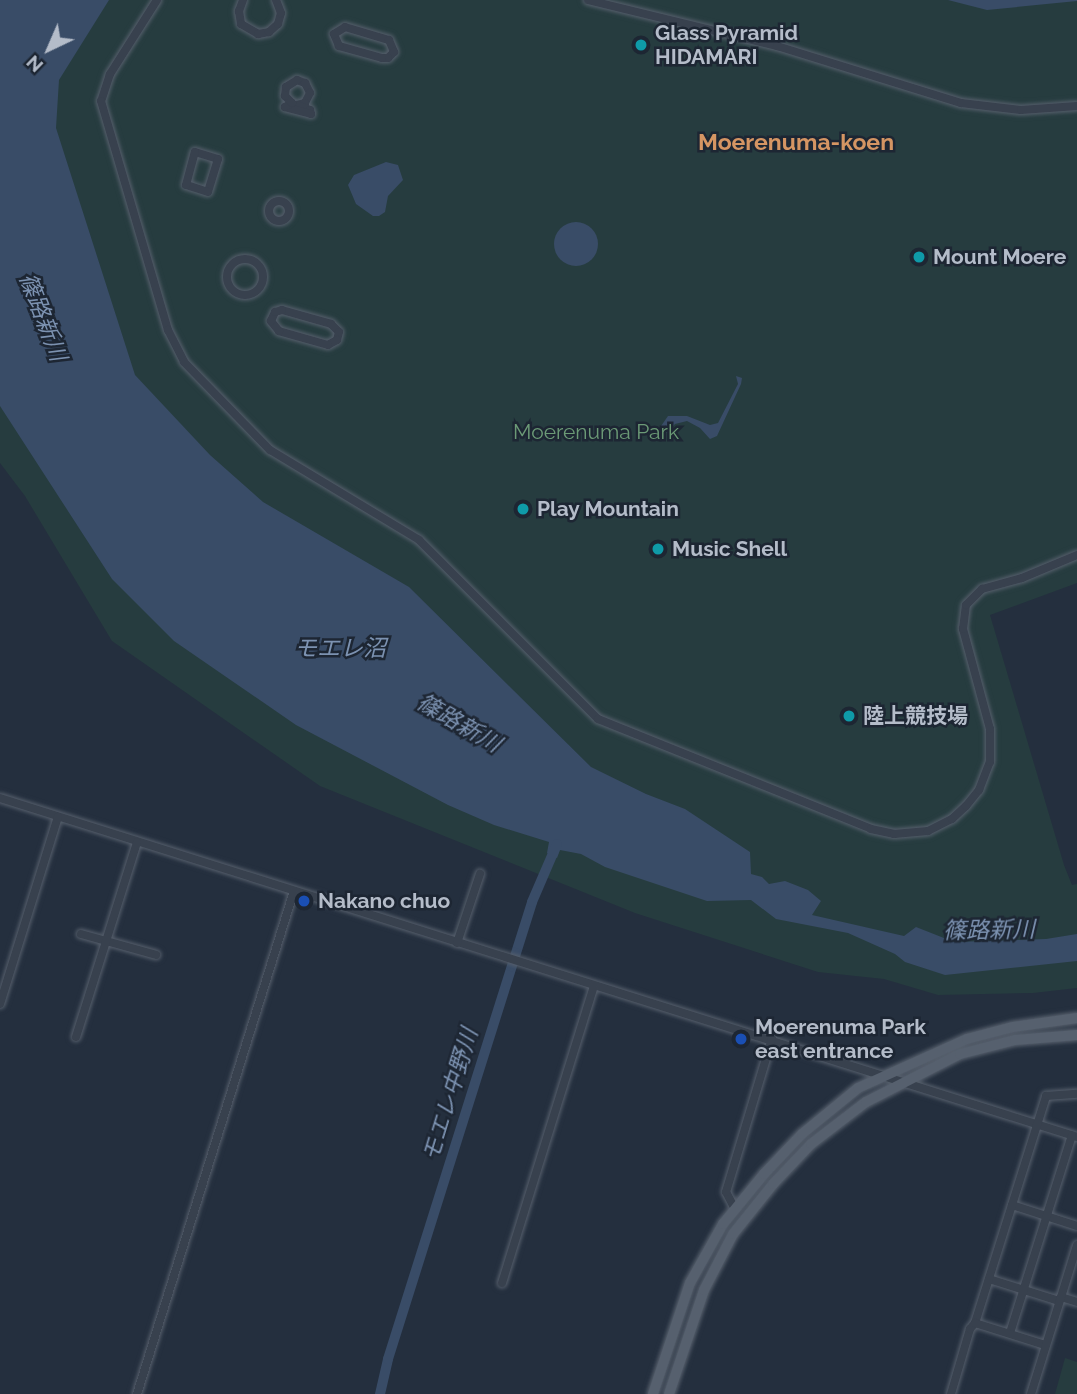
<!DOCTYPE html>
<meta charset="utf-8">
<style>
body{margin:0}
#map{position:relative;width:1077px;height:1394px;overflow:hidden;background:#242f3e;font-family:Raleway,"Noto Sans JP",sans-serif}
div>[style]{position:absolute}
.green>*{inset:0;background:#263c3f}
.water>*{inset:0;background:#394c67}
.round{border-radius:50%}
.river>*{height:10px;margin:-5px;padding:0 5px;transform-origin:5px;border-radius:5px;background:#394c67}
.roads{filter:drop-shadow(0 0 2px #565f6c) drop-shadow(0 0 2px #565f6c)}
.minor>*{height:8px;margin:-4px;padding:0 4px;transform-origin:4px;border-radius:4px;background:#38414e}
.minor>.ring{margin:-4px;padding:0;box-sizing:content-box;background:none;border:8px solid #38414e;border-radius:50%}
.major>*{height:10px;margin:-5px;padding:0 5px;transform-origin:5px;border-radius:5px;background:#56606e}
.dots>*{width:19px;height:19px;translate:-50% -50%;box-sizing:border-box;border:4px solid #1d2633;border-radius:50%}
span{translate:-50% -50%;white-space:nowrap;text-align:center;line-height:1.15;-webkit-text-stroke:5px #1d2633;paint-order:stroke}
.poi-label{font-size:21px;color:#b4bcc9;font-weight:700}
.left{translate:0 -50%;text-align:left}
.park-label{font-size:21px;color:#6b9a76}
.neighbourhood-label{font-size:23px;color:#d59563;font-weight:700}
.water-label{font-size:23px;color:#7c92b1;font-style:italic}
.north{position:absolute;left:14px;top:14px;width:70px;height:70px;-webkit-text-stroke:5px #1d2633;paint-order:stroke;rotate:224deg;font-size:19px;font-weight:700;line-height:28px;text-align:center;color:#b4bcc9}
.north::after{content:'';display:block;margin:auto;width:24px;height:32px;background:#b4bcc9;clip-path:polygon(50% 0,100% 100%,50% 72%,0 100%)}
</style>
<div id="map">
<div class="green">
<div style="clip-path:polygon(0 0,1077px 0,1077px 583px,990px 615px,1064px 865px,1072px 885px,1077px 884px,1077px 988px,1033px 993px,938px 995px,884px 979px,818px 972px,635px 913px,320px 786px,112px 641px,25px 496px,0 463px)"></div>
<div style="clip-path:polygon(1065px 1358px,1077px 1362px,1077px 1394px,1055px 1394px)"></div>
</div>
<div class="water">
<div style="clip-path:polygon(0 0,109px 0,59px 80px,56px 128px,135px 375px,210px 455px,263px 502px,409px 587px,591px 767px,646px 794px,685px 809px,750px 852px,751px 874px,762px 877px,769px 884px,785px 881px,808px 890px,821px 901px,812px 915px,904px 936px,916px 927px,954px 942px,1046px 939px,1077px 934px,1077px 961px,945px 975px,905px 962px,895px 954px,848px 933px,776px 919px,751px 900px,707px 901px,605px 867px,581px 854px,560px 850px,557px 858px,547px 853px,549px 842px,494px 825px,448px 805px,296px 725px,174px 641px,112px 579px,0 406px)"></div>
<div style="clip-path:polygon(948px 0,1077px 0,1077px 1px,987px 10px)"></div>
<div style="clip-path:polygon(386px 162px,398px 165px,403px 180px,388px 196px,385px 212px,379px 216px,373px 216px,356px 204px,348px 185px,354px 175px)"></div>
<div class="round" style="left:554px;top:222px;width:44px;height:44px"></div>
<div style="clip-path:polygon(736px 376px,742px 378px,741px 384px,717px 436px,710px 439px,700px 428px,687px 421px,675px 424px,668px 433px,659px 429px,668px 416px,687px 416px,710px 425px,718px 423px,738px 384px)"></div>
</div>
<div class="river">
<div style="left:380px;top:1394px;width:36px;rotate:-77deg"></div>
<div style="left:388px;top:1359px;width:479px;rotate:-72.5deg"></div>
<div style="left:532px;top:902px;width:63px;rotate:-66.7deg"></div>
</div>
<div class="roads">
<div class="minor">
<div style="left:157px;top:0;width:88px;rotate:122.4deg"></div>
<div style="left:110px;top:74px;width:28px;rotate:108deg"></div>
<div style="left:101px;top:101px;width:239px;rotate:73.7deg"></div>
<div style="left:168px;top:330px;width:36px;rotate:63deg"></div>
<div style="left:184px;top:362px;width:123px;rotate:45.7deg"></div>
<div style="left:270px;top:450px;width:174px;rotate:31.1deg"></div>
<div style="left:419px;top:540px;width:253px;rotate:45deg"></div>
<div style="left:598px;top:719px;width:294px;rotate:21.9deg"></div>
<div style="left:871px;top:829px;width:24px;rotate:12deg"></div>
<div style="left:894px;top:834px;width:34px;rotate:-5deg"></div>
<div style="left:928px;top:831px;width:27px;rotate:-27deg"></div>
<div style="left:952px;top:819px;width:19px;rotate:-43deg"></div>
<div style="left:966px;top:806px;width:21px;rotate:-51deg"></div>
<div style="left:979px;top:790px;width:30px;rotate:-69deg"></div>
<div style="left:990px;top:762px;width:33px;rotate:-90deg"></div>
<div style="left:990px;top:729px;width:104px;rotate:-105.1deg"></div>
<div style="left:963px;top:629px;width:24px;rotate:-83deg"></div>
<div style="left:966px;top:605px;width:23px;rotate:-45deg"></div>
<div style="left:982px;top:589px;width:41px;rotate:-15.4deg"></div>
<div style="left:1022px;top:578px;width:60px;rotate:-22.7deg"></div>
<div style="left:243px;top:0;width:12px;rotate:110deg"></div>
<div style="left:239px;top:11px;width:13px;rotate:81deg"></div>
<div style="left:241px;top:24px;width:20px;rotate:30deg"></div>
<div style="left:258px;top:34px;width:11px;rotate:-10deg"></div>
<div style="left:269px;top:32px;width:12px;rotate:-42deg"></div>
<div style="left:278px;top:24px;width:11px;rotate:-75deg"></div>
<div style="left:281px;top:13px;width:14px;rotate:-111deg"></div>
<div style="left:588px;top:0;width:195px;rotate:13.7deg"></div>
<div style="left:777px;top:46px;width:193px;rotate:17.2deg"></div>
<div style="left:961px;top:103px;width:60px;rotate:6.7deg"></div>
<div style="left:1021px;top:110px;width:56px;rotate:-4.1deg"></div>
<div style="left:345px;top:27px;width:46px;rotate:16.5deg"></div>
<div style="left:389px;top:40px;width:13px;rotate:67deg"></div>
<div style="left:394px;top:52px;width:8px;rotate:135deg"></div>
<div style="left:388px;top:58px;width:6px;rotate:180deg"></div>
<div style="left:382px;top:58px;width:45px;rotate:-164.4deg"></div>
<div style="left:339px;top:46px;width:13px;rotate:-113deg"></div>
<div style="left:334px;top:34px;width:13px;rotate:-32deg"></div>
<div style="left:297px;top:80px;width:9px;rotate:21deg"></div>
<div style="left:305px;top:83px;width:11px;rotate:63deg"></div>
<div style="left:310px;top:93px;width:11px;rotate:117deg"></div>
<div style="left:305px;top:103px;width:8px;rotate:166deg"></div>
<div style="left:297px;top:105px;width:14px;rotate:21deg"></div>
<div style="left:310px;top:110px;width:4px;rotate:76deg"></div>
<div style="left:311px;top:114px;width:27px;rotate:-165deg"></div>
<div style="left:285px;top:107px;width:8px;rotate:-30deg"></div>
<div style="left:292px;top:103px;width:10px;rotate:-135deg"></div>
<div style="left:285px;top:96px;width:9px;rotate:-84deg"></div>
<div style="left:286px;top:87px;width:13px;rotate:-32deg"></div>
<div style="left:195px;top:152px;width:24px;rotate:17deg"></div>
<div style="left:218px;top:159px;width:34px;rotate:107deg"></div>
<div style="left:208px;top:192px;width:23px;rotate:-162deg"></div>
<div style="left:186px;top:185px;width:34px;rotate:-75deg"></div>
<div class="ring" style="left:269px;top:201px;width:12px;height:12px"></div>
<div class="ring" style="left:227px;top:259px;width:28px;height:28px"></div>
<div style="left:282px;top:310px;width:51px;rotate:15.9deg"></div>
<div style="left:331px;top:324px;width:11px;rotate:45deg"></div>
<div style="left:339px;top:332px;width:8px;rotate:104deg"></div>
<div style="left:337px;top:340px;width:10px;rotate:151deg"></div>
<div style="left:328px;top:345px;width:51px;rotate:-164.1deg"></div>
<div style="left:279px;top:331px;width:13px;rotate:-129deg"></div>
<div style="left:271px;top:321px;width:10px;rotate:-66deg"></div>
<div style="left:275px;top:312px;width:7px;rotate:-16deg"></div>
<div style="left:0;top:798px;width:1129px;rotate:17.47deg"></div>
<div style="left:81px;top:934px;width:78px;rotate:15.6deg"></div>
<div style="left:457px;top:943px;width:73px;rotate:-71.6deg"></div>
<div style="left:0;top:1004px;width:196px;rotate:-72.8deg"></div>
<div style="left:76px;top:1037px;width:204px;rotate:-72.6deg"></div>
<div style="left:1012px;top:1205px;width:68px;rotate:17.9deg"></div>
<div style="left:735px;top:1209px;width:19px;rotate:-118deg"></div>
<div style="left:726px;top:1192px;width:160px;rotate:-73.3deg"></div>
<div style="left:989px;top:1279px;width:73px;rotate:17.4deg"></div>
<div style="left:502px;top:1283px;width:311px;rotate:-72.8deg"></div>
<div style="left:1061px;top:1297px;width:17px;rotate:17deg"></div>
<div style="left:975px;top:1323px;width:238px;rotate:-72.6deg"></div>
<div style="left:1046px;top:1096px;width:31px;rotate:-4deg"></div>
<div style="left:1010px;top:1333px;width:207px;rotate:-72.6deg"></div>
<div style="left:137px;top:1394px;width:527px;rotate:-72.67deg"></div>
<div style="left:951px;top:1394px;width:68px;rotate:-73.7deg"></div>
<div style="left:970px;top:1329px;width:8px;rotate:-50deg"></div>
<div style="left:975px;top:1323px;width:73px;rotate:17.4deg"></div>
<div style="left:1031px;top:1394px;width:156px;rotate:-72.8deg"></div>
</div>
<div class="major">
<div style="left:653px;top:1394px;width:117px;rotate:-71.6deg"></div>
<div style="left:690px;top:1283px;width:68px;rotate:-60.8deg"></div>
<div style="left:723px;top:1224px;width:65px;rotate:-50.6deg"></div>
<div style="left:764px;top:1174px;width:55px;rotate:-46.5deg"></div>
<div style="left:802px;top:1134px;width:72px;rotate:-39.4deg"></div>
<div style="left:858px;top:1088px;width:120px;rotate:-24.2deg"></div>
<div style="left:967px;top:1039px;width:48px;rotate:-14.6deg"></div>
<div style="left:1013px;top:1027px;width:65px;rotate:-8deg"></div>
<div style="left:669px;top:1394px;width:110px;rotate:-71.4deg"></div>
<div style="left:704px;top:1290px;width:63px;rotate:-62.6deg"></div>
<div style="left:733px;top:1234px;width:64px;rotate:-51.3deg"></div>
<div style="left:773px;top:1184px;width:55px;rotate:-46.5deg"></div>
<div style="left:811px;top:1144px;width:69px;rotate:-37.4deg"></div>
<div style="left:866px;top:1102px;width:106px;rotate:-27.1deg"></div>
<div style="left:960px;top:1054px;width:57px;rotate:-14.3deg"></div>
<div style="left:1015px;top:1040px;width:62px;rotate:-4.6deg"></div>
</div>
</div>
<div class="dots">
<div style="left:641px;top:45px;background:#0f9aa8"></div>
<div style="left:919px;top:257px;background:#0f9aa8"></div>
<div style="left:523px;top:509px;background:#0f9aa8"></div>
<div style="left:658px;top:549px;background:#0f9aa8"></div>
<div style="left:849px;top:716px;background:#0f9aa8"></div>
<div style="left:304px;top:901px;background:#1a4fb4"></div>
<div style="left:741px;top:1039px;background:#1a4fb4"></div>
</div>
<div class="poi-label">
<span class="left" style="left:655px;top:45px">Glass Pyramid<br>HIDAMARI</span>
<span class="left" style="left:933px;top:257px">Mount Moere</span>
<span class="left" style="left:537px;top:509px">Play Mountain</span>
<span class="left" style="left:672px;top:549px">Music Shell</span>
<span class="left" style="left:863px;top:716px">陸上競技場</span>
<span class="left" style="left:318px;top:901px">Nakano chuo</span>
<span class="left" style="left:755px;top:1039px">Moerenuma Park<br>east entrance</span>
</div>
<div class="park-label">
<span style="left:596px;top:432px">Moerenuma Park</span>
</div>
<div class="neighbourhood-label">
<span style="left:796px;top:142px">Moerenuma-koen</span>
</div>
<div class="water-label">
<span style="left:43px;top:317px;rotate:69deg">篠路新川</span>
<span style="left:340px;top:648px">モエレ沼</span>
<span style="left:459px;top:723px;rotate:30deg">篠路新川</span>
<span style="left:989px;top:930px;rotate:-1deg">篠路新川</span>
<span style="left:450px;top:1095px;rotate:-73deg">モエレ中野川</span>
</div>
<div class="north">N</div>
</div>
